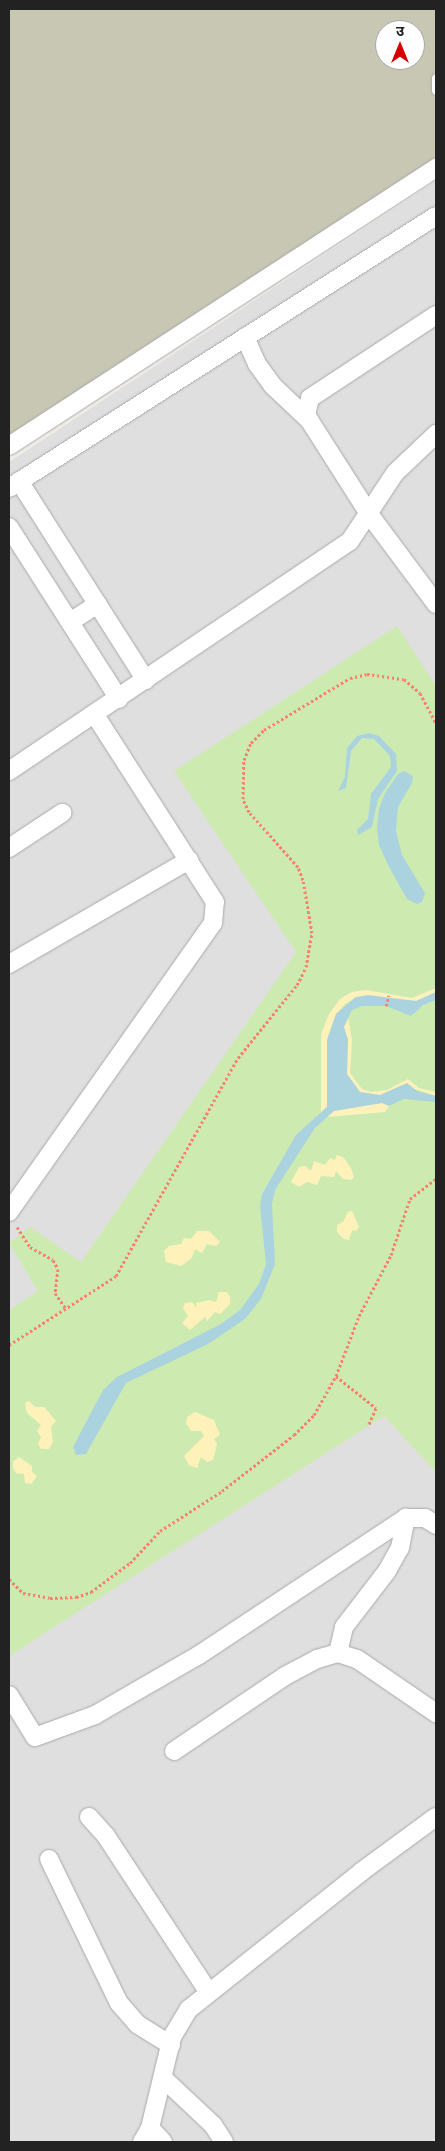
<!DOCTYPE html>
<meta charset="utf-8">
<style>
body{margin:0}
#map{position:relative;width:445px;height:2151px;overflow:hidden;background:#f2efe9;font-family:Ubuntu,"Noto Sans Devanagari",sans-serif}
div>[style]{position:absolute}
.residential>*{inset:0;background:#e0dfdf}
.construction>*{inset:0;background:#c7c7b4}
.grass>*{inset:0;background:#cdebb0}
.sand>*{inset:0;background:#fff1ba}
.water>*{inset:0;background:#aad3df}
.path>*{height:3px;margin-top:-1.5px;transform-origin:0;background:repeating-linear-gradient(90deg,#fa8072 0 2.5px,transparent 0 5px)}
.roads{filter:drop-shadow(0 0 1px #a9a9a9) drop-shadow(0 0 1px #a9a9a9)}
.service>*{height:9px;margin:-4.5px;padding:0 4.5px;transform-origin:4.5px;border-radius:4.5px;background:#fff}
.minor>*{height:18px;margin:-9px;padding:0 9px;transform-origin:9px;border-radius:9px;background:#fff}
span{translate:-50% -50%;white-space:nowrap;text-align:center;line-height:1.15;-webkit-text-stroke:5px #fff;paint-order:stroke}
.frame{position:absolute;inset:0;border:10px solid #222;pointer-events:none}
.north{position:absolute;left:375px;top:20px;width:50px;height:50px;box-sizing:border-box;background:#fff;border:1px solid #a7a7a7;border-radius:50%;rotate:0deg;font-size:14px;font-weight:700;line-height:20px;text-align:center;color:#222}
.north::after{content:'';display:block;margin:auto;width:18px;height:22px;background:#d40000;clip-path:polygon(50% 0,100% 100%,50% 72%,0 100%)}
</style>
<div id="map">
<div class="residential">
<div style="clip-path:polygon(436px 181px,436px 2139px,432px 2142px,9px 2142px,9px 462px)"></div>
</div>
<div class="construction">
<div style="clip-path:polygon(evenodd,9px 9px,436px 9px,436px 171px,9px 454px,9px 9px,385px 30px,415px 30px,415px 60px,385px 60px,385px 30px)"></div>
</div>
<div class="grass">
<div style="clip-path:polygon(397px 626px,436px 686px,436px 1467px,434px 1470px,384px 1416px,9px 1656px,9px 1310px,38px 1291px,9px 1243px,30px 1227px,81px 1262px,296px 952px,174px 771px)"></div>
</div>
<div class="sand">
<div style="clip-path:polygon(436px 988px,436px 992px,417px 1001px,356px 997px,345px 1004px,336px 1014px,327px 1040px,327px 1107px,321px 1112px,321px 1034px,329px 1014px,340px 999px,352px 992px,366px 990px,412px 998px)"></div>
<div style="clip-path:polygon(348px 1017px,352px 1040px,350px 1073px,362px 1089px,371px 1092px,387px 1090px,408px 1079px,419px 1088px,436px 1092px,436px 1096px,403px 1085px,380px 1095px,360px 1092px,347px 1074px,348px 1040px,344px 1027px)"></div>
<div style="clip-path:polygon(382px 1103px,389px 1106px,385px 1112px,327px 1117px,334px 1111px)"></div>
<div style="clip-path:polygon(337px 1155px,344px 1158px,351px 1168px,354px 1177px,351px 1180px,343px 1179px,336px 1171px,334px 1177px,321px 1176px,317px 1185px,307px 1182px,299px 1187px,291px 1182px,299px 1167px,305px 1166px,311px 1171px,314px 1161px,325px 1165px,330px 1158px,335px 1160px)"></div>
<div style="clip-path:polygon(352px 1211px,359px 1227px,356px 1231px,352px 1230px,349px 1240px,344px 1239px,337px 1232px,337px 1225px,343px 1222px,348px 1212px)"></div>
<div style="clip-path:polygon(197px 1231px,209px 1231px,220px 1242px,216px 1246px,207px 1244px,202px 1253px,195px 1249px,192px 1258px,181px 1266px,166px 1262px,164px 1251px,169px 1246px,181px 1244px,184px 1238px,191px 1239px)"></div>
<div style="clip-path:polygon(219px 1292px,227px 1292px,230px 1297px,230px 1304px,220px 1314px,215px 1312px,207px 1321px,205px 1317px,190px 1330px,182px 1323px,188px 1316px,183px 1308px,185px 1303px,192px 1302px,197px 1308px,196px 1303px,209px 1300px,216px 1302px)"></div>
<div style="clip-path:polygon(29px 1401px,35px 1407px,44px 1407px,56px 1421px,51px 1427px,53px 1442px,49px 1449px,41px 1449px,38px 1444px,41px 1437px,37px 1431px,41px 1425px,27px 1413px,25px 1403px)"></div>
<div style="clip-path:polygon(195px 1412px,214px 1420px,220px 1435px,214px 1439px,217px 1444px,213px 1460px,207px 1462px,201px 1457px,197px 1468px,189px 1465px,184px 1456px,204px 1436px,201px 1431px,191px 1431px,186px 1423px,187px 1417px)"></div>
<div style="clip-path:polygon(19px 1457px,32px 1466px,32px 1472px,37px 1476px,31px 1484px,25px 1483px,24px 1474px,16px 1473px,13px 1468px,13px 1462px)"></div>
</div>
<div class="water">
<div style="clip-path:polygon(369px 733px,379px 736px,396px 754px,397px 771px,378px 799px,372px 827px,358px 835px,357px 830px,368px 819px,371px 794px,391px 767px,390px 756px,374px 739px,362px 738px,351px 751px,346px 788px,338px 791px,345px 777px,347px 748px,357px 736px)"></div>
<div style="clip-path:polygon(404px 771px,413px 776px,412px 783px,398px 807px,396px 831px,402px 855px,425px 893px,422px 902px,417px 904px,407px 899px,388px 865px,379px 845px,377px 827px,379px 809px,385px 793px,398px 774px)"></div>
<div style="clip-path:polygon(436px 992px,436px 1000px,423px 1005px,411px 1016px,386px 1006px,362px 1006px,352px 1010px,344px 1027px,348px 1040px,347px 1074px,360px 1092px,380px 1095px,407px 1083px,417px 1091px,436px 1096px,436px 1102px,404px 1099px,389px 1106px,382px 1103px,334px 1111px,315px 1128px,275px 1190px,272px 1204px,275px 1264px,261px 1299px,245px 1319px,208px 1344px,126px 1383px,86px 1454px,76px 1455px,73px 1447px,103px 1390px,117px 1377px,221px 1324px,240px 1310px,259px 1284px,266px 1264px,260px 1206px,262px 1194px,296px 1135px,327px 1107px,327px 1040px,336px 1014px,356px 997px,368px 995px,416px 1001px)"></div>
</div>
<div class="path">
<div style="left:386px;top:1006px;width:11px;rotate:-75deg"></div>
<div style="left:17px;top:1227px;width:24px;rotate:57deg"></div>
<div style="left:30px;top:1247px;width:26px;rotate:29deg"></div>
<div style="left:53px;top:1260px;width:10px;rotate:61deg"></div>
<div style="left:58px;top:1269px;width:24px;rotate:97deg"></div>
<div style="left:55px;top:1293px;width:19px;rotate:55deg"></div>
<div style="left:9px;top:1345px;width:127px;rotate:-32.8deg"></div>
<div style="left:116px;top:1276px;width:250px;rotate:-60.8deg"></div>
<div style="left:238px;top:1058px;width:94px;rotate:-51.1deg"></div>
<div style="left:297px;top:985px;width:20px;rotate:-63deg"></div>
<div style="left:306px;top:967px;width:35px;rotate:-80deg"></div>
<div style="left:312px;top:933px;width:54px;rotate:-99.6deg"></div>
<div style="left:303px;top:880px;width:14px;rotate:-111deg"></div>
<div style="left:298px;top:867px;width:74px;rotate:-131.7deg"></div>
<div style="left:249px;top:812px;width:14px;rotate:-115deg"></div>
<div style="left:243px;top:799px;width:39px;rotate:-89deg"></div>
<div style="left:244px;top:760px;width:18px;rotate:-68deg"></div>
<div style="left:251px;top:743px;width:18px;rotate:-45deg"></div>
<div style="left:264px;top:730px;width:100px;rotate:-31.2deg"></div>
<div style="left:350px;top:678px;width:17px;rotate:-13deg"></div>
<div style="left:367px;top:674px;width:37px;rotate:8deg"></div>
<div style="left:404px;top:679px;width:21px;rotate:41deg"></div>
<div style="left:420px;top:693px;width:34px;rotate:62deg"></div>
<div style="left:336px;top:1376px;width:51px;rotate:38.7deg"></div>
<div style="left:376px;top:1408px;width:20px;rotate:114deg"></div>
<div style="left:9px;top:1579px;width:20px;rotate:45deg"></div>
<div style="left:23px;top:1593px;width:27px;rotate:10deg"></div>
<div style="left:50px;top:1598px;width:26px;rotate:-2deg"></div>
<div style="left:76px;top:1597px;width:16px;rotate:-18deg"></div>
<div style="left:91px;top:1592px;width:49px;rotate:-36.6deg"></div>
<div style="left:130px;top:1563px;width:44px;rotate:-46.8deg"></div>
<div style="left:160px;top:1531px;width:74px;rotate:-32.8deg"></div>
<div style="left:222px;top:1491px;width:91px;rotate:-37.9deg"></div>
<div style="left:294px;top:1435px;width:28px;rotate:-45deg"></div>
<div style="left:314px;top:1415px;width:45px;rotate:-60.6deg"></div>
<div style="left:336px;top:1376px;width:64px;rotate:-69deg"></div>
<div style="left:359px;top:1316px;width:69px;rotate:-62.3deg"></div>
<div style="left:391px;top:1255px;width:59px;rotate:-71.3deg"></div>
<div style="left:410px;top:1199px;width:33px;rotate:-38deg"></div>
</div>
<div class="roads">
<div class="service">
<div style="left:436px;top:78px;width:12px;rotate:90deg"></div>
</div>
<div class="minor">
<div style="left:436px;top:315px;width:151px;rotate:146.6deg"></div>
<div style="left:310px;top:398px;width:17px;rotate:103deg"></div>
<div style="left:306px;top:415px;width:117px;rotate:57.5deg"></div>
<div style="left:369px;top:514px;width:112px;rotate:53.3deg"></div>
<div style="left:245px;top:337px;width:30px;rotate:66deg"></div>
<div style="left:257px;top:364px;width:27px;rotate:54deg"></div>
<div style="left:273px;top:386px;width:51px;rotate:43.4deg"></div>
<div style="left:9px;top:446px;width:510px;rotate:-33.07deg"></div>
<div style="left:19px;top:481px;width:236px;rotate:57.5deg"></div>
<div style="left:9px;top:488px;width:506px;rotate:-32.5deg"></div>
<div style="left:9px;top:527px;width:204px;rotate:57.4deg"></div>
<div style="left:70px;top:622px;width:33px;rotate:-33deg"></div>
<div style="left:9px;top:771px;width:411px;rotate:-34deg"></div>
<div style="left:350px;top:541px;width:82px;rotate:-56.5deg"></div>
<div style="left:395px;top:473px;width:57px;rotate:-43.6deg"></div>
<div style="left:9px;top:848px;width:64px;rotate:-33.4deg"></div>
<div style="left:9px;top:964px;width:208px;rotate:-30deg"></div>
<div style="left:9px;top:1212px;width:354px;rotate:-54.8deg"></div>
<div style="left:213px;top:923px;width:21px;rotate:-85deg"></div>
<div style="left:215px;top:902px;width:222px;rotate:-122.7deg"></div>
<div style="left:338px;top:1653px;width:27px;rotate:-77deg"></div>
<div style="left:344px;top:1627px;width:71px;rotate:-52.5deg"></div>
<div style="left:387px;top:1571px;width:26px;rotate:-61deg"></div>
<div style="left:400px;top:1548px;width:31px;rotate:-79deg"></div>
<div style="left:9px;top:1695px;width:49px;rotate:58.2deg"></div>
<div style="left:35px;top:1737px;width:64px;rotate:-20.1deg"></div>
<div style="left:95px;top:1715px;width:120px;rotate:-30deg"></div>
<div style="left:199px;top:1655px;width:248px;rotate:-33.5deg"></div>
<div style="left:406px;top:1518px;width:19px"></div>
<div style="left:425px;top:1518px;width:13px;rotate:32deg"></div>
<div style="left:174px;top:1751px;width:134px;rotate:-34deg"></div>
<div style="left:285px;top:1676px;width:36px;rotate:-28deg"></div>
<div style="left:317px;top:1659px;width:22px;rotate:-16deg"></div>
<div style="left:338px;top:1653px;width:20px;rotate:18deg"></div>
<div style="left:357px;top:1659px;width:96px;rotate:34.4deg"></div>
<div style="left:89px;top:1817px;width:25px;rotate:48deg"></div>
<div style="left:106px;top:1836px;width:186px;rotate:56.7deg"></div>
<div style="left:49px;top:1859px;width:160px;rotate:64.1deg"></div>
<div style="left:119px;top:2003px;width:28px;rotate:49deg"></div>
<div style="left:137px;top:2024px;width:40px;rotate:32deg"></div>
<div style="left:164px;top:2079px;width:67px;rotate:43.2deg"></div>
<div style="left:213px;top:2125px;width:20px;rotate:57deg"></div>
<div style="left:150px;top:2128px;width:19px;rotate:47deg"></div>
<div style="left:142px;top:2142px;width:16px;rotate:-60deg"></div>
<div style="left:150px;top:2128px;width:94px;rotate:-76.4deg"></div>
<div style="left:172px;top:2037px;width:33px;rotate:-59deg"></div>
<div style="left:189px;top:2009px;width:220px;rotate:-38.5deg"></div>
<div style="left:361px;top:1872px;width:93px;rotate:-36.3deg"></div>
</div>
</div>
<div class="frame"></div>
<div class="north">उ</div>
</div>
